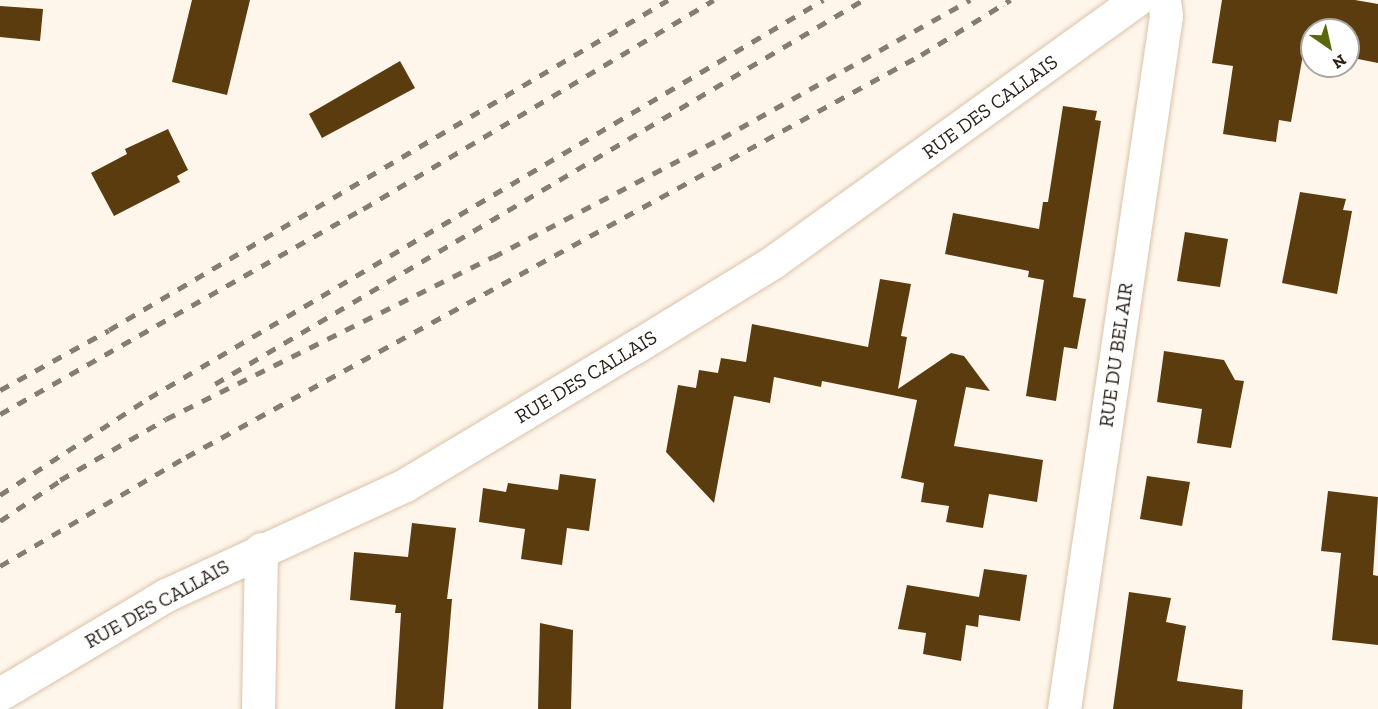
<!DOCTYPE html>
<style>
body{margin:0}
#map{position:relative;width:1378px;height:709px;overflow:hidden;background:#fff6eb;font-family:"Zilla Slab",serif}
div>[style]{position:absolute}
.building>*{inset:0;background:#5b3c0f}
.roads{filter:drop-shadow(0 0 2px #d9c3a9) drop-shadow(0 0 2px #d9c3a9)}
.minor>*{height:33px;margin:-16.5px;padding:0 16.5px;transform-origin:16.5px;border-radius:16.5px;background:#fff}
.rail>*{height:4.5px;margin-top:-2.25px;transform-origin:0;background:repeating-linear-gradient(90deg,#857c72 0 10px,transparent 0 20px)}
span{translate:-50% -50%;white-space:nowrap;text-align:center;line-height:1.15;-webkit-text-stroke:6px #fff;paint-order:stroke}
.street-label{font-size:20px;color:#292117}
.north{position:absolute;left:1300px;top:18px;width:60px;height:60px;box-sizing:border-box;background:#fff;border:2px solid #a9a6a2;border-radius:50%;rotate:146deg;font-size:16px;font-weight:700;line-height:24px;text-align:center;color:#292117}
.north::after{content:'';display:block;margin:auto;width:21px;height:27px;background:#5a670d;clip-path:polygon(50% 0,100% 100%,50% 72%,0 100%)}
</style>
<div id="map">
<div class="building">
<div style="clip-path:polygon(192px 0,250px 0,227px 95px,172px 82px)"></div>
<div style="clip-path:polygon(1222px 0,1355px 0,1378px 4px,1378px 63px,1348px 57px,1348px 30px,1312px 30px,1312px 50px,1304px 49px,1291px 122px,1279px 120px,1276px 142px,1223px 134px,1233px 66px,1212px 63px)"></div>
<div style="clip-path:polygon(0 6px,43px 9px,40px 41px,0 37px)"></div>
<div style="clip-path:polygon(400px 61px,415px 88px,322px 138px,309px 114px)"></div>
<div style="clip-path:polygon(1063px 106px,1097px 111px,1095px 120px,1101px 121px,1073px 297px,1086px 299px,1077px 349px,1064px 347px,1056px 401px,1026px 396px,1044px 280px,1028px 277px,1029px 271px,945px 254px,953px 213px,1039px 229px,1043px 202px,1048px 202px)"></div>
<div style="clip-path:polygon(168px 129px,188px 170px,177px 176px,180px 182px,114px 216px,91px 173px,127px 154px,125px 149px)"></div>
<div style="clip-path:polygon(1300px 192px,1346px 199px,1343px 210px,1352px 211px,1337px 294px,1282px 283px)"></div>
<div style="clip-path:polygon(1185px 232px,1228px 239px,1220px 287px,1177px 281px)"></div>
<div style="clip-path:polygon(880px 279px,911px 284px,901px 336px,907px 337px,898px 389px,951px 353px,964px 356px,990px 391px,966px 387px,954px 446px,1043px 460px,1037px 502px,989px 494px,983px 528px,946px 522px,949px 506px,921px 502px,924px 483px,901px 478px,917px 400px,822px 381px,821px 387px,774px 377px,770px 403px,734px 396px,714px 503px,666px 452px,678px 385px,696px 388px,699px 370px,718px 373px,721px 358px,746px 362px,752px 324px,868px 347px)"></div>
<div style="clip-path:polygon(1164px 351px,1224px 360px,1235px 380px,1244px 381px,1231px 448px,1197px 443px,1202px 409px,1157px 402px)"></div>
<div style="clip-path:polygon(560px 474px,596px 479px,589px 531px,567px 528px,562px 565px,521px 559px,525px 529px,479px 522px,483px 488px,506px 492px,508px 483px,558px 490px)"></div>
<div style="clip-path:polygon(1147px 476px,1190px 482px,1182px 526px,1140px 519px)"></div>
<div style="clip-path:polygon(1328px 491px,1378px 497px,1373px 575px,1378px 576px,1378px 645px,1332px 640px,1341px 553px,1321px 551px)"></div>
<div style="clip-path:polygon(412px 523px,456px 528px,447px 599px,452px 599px,443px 709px,395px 709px,401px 613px,395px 613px,396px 605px,350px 600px,354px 552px,408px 557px)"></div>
<div style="clip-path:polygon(984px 569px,1027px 575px,1020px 621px,979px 615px,978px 627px,966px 625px,961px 661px,923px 654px,926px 633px,898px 629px,907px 585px,979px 597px)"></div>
<div style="clip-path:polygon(1129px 592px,1171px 598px,1166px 622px,1186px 626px,1177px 681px,1243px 690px,1242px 709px,1113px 709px)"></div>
<div style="clip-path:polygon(540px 623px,573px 630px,571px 709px,538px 709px)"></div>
</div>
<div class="roads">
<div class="minor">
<div style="left:0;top:694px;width:193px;rotate:-30.8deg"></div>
<div style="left:166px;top:595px;width:263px;rotate:-24.7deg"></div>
<div style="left:405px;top:485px;width:268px;rotate:-31deg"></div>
<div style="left:635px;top:347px;width:162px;rotate:-31.6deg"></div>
<div style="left:773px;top:262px;width:448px;rotate:-35.8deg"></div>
<div style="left:258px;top:709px;width:160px;rotate:-88.9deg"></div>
<div style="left:1064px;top:709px;width:700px;rotate:-81.63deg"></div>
<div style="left:1166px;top:16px;width:16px;rotate:-97deg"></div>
</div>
</div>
<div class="rail">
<div style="left:215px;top:384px;width:753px;rotate:-30.65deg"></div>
<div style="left:0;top:390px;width:124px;rotate:-28.8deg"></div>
<div style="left:109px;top:330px;width:649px;rotate:-30.56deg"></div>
<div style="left:0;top:414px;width:417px;rotate:-29.5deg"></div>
<div style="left:363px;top:209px;width:408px;rotate:-30.8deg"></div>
<div style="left:60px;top:480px;width:122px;rotate:-29.9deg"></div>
<div style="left:166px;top:419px;width:365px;rotate:-26.4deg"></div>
<div style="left:493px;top:257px;width:258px;rotate:-27.5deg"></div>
<div style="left:722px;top:138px;width:284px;rotate:-29.1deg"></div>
<div style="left:0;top:495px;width:178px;rotate:-33.1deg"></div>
<div style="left:149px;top:398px;width:783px;rotate:-30.56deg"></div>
<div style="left:0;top:521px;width:81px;rotate:-33.9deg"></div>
<div style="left:0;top:566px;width:216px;rotate:-30.4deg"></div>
<div style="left:186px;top:457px;width:838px;rotate:-28.68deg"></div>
<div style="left:921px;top:55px;width:105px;rotate:-31.7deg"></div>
</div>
<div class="street-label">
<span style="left:990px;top:107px;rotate:-36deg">RUE DES CALLAIS</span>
<span style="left:1116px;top:355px;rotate:-82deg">RUE DU BEL AIR</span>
<span style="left:586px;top:377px;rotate:-31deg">RUE DES CALLAIS</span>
<span style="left:157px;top:604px;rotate:-29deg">RUE DES CALLAIS</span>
</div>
<div class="north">N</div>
</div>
